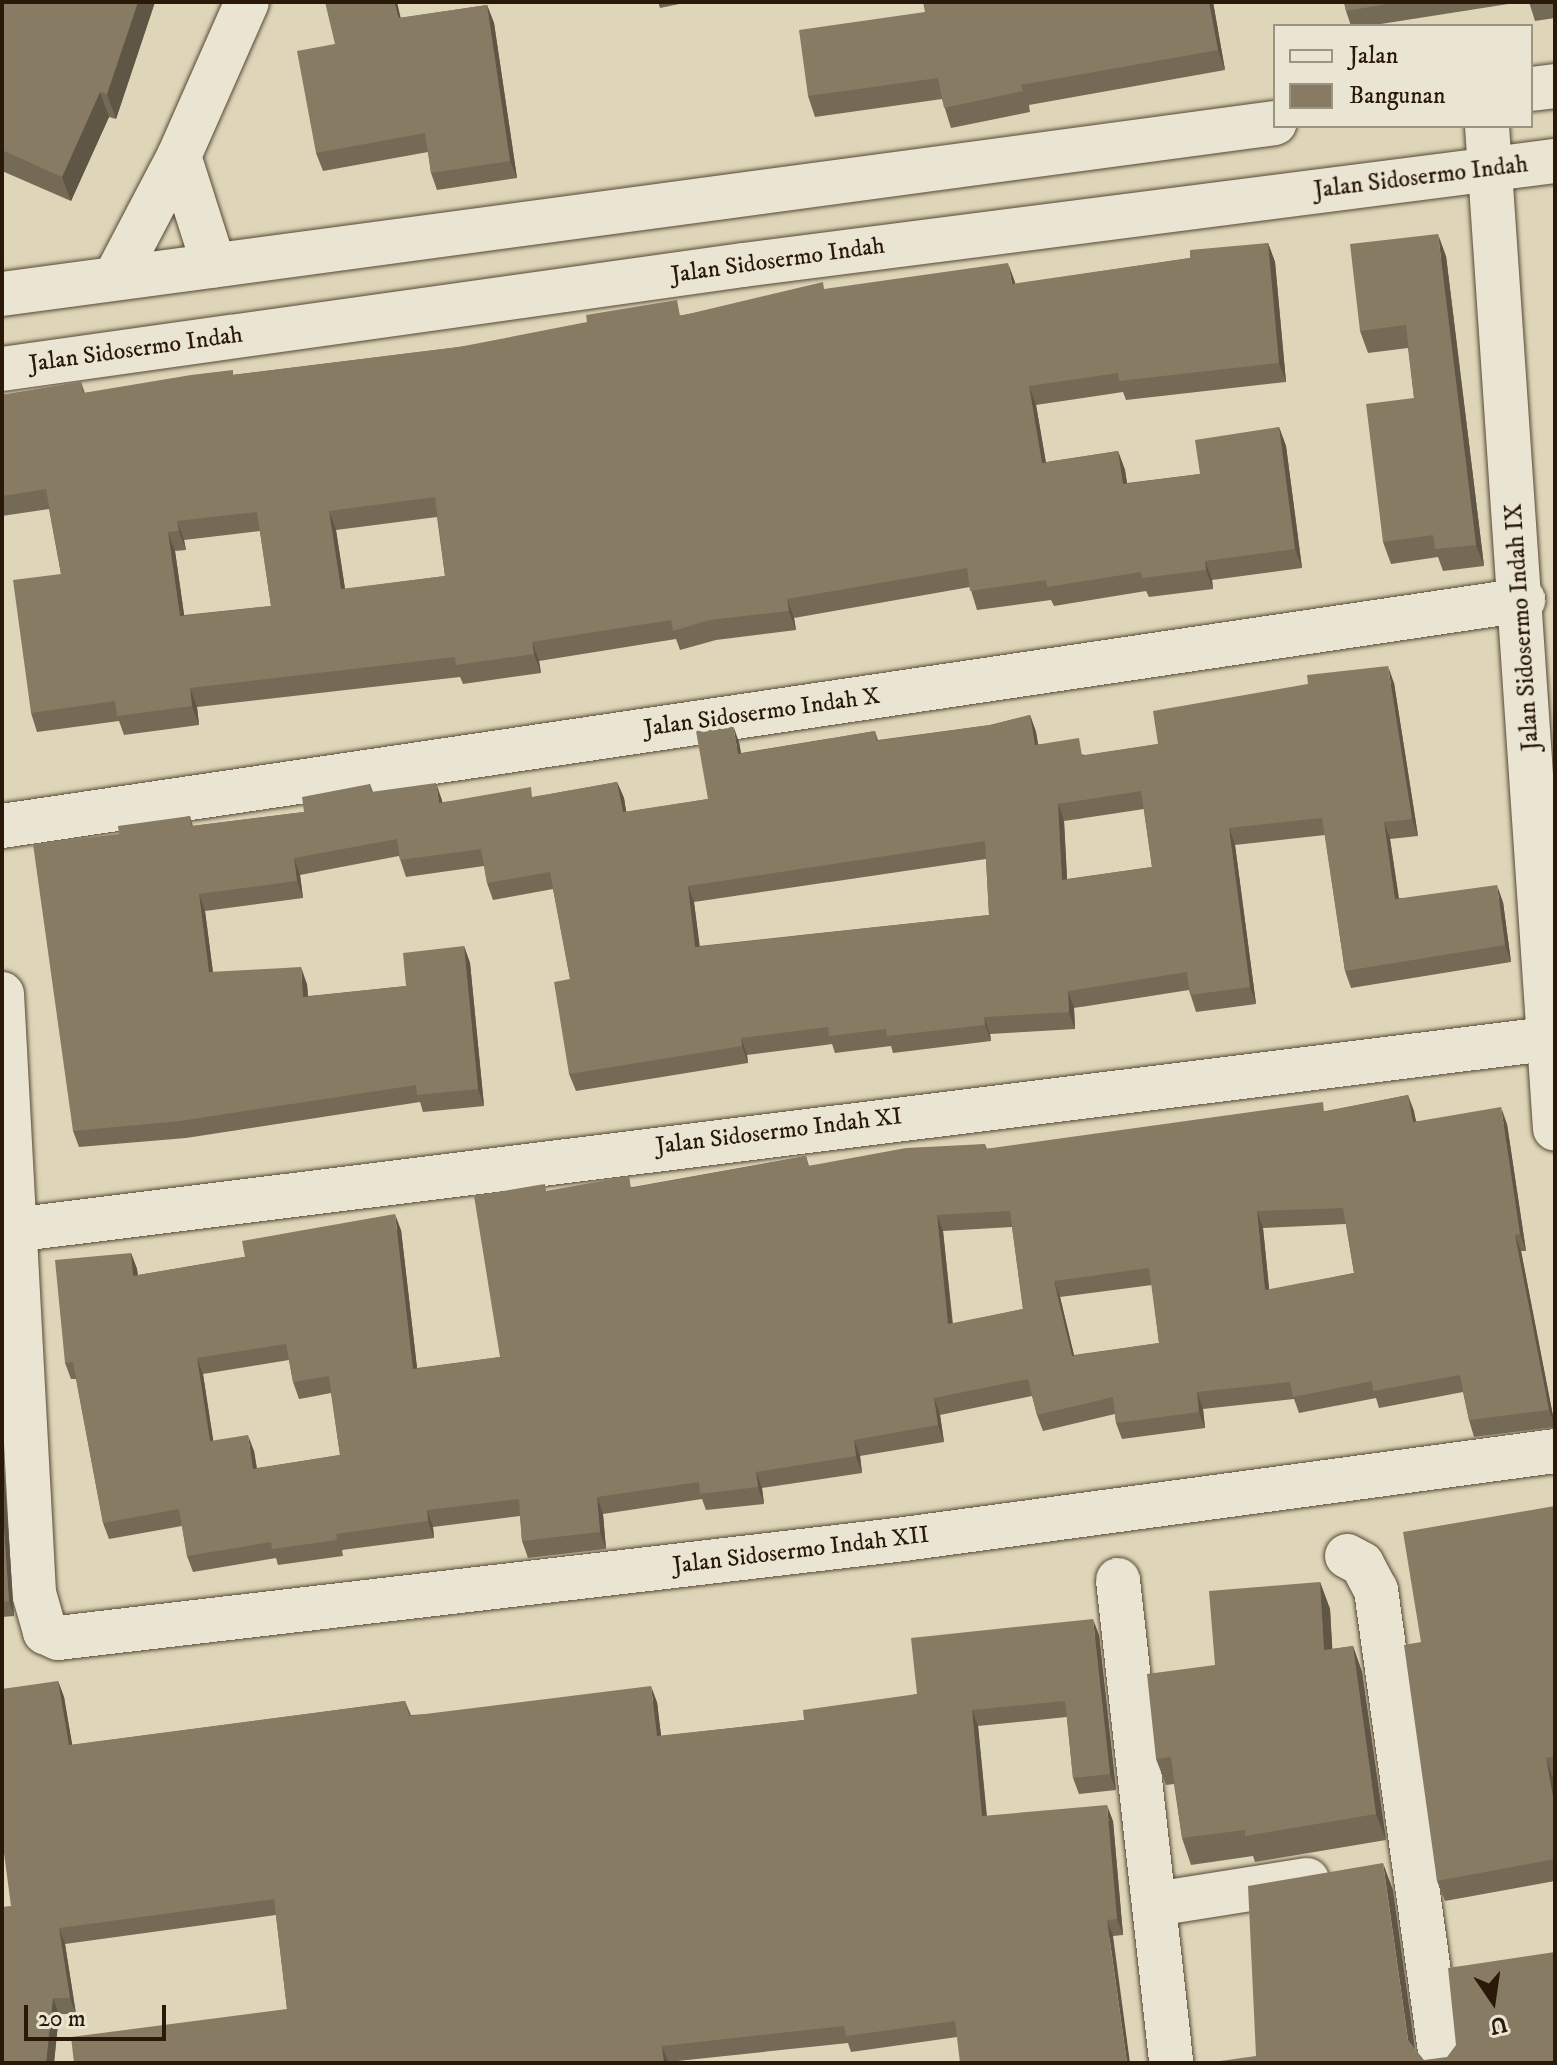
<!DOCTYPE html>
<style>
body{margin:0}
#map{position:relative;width:1557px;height:2065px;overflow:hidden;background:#dfd6b9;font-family:"IM FELL DW Pica",serif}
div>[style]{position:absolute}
.roads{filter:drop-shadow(0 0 2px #574834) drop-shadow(0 0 2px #574834)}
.minor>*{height:44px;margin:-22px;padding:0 22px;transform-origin:22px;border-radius:22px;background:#eae4d2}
.wall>*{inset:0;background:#756a56}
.shaded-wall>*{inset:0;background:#5f5646}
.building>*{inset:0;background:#887b64}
span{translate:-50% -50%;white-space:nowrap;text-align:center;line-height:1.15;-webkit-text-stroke:8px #eae4d2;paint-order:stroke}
.street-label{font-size:24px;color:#2a1908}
.frame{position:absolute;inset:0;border:4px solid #2a1908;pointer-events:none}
.legend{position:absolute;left:1273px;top:24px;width:260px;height:104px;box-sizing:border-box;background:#eae4d2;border:2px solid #9d9381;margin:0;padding:10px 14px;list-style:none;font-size:24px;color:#2a1908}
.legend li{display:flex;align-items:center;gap:16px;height:40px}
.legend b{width:40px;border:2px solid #9d9381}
.north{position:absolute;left:1453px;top:1961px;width:80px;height:80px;-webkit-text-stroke:6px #eae4d2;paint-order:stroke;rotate:167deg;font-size:22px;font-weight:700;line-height:32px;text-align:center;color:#2a1908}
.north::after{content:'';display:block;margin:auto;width:28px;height:36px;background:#2a1908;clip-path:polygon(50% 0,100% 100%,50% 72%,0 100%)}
.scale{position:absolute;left:24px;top:2005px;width:142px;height:36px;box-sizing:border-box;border:4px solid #2a1908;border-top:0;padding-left:10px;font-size:24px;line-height:28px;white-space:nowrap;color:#2a1908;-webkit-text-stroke:6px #eae4d2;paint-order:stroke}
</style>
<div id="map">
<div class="roads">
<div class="minor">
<div style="left:1531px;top:89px;width:24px;rotate:-7deg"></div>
<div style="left:1487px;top:126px;width:1005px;rotate:86.12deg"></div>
<div style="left:179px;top:156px;width:115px;rotate:72.3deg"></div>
<div style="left:115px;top:278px;width:138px;rotate:-62.3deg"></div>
<div style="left:179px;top:156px;width:168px;rotate:-66.2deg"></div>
<div style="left:2px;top:294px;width:1284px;rotate:-7.65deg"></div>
<div style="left:2px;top:369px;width:748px;rotate:-7.99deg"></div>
<div style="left:743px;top:265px;width:819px;rotate:-7.3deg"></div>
<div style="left:2px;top:826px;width:1538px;rotate:-8.45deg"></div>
<div style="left:2px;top:994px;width:600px;rotate:86.94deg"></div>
<div style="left:34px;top:1593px;width:41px;rotate:74.2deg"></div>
<div style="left:45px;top:1632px;width:14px;rotate:25deg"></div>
<div style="left:58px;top:1638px;width:852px;rotate:-6.67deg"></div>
<div style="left:904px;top:1539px;width:657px;rotate:-7.7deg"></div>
<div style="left:13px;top:1230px;width:1545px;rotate:-7.1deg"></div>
<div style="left:1347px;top:1556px;width:17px;rotate:28deg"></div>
<div style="left:1362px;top:1564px;width:30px;rotate:62deg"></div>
<div style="left:1376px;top:1590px;width:478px;rotate:82.1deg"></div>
<div style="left:1118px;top:1580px;width:486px;rotate:83.7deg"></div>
<div style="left:1155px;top:1904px;width:154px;rotate:-9deg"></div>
</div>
</div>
<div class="wall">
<div style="clip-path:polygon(2px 2px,155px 2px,116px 119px,109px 117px,71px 201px,2px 171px)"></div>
<div style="clip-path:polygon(658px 2px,689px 2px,660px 8px)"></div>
<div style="clip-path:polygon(1213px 2px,1225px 70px,1029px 105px,1030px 112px,951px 128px,942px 99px,815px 117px,808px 96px,925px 12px)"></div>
<div style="clip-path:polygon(1344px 2px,1521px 2px,1368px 26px,1351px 26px,1346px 11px)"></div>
<div style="clip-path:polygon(1529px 2px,1555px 2px,1555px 18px,1535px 21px)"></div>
<div style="clip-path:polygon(487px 5px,494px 23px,517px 178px,437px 190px,431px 173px,428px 152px,323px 171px,316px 153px,335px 44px,400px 18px)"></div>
<div style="clip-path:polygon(evenodd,1268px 243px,1275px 262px,1286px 382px,1126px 400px,1123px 392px,1036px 405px,1046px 462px,1118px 451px,1125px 470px,1127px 483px,1200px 474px,1279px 427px,1286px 446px,1302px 568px,1212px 580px,1213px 589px,1149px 597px,1146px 591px,1054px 606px,1051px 600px,977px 610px,970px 587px,794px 618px,796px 630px,716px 640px,680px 650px,676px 639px,539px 661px,541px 673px,463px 684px,460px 677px,197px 707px,199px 725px,124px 735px,119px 721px,37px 732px,31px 713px,61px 574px,49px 509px,2px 516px,2px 395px,81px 382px,85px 393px,459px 347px,683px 315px,825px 289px,1016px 284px,1190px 258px,1268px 243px,437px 517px,445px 576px,345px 589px,336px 530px,437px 517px,1268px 243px,260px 531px,271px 606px,184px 615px,175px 551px,186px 550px,184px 540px,260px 531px)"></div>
<div style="clip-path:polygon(1446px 256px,1484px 566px,1443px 571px,1438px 557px,1391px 564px,1383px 542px,1414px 398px,1408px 348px,1368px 353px,1360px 331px)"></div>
<div style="clip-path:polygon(evenodd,1394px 683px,1418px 836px,1390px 839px,1399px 898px,1503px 902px,1511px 962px,1351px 988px,1345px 971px,1325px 835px,1235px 845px,1256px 1004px,1196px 1012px,1189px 990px,1074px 1008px,1075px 1029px,990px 1034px,991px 1041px,893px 1053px,891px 1046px,835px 1053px,832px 1044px,747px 1055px,748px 1063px,576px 1091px,569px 1074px,570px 979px,553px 889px,493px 900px,487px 883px,484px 866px,406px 877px,399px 856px,300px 875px,303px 898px,205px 911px,213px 972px,307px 984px,308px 996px,406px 986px,464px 946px,470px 963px,484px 1106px,423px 1112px,420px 1102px,186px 1138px,79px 1147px,73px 1131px,119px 834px,190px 816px,193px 826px,304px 812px,370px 784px,373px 792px,442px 800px,442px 802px,534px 797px,617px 782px,624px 798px,626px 812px,708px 799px,739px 742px,741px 753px,875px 731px,878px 740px,990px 725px,1030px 715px,1036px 732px,1038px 744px,1085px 755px,1158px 744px,1394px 683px,1144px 809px,1152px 867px,1067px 879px,1064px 821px,1144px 809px,1394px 683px,986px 859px,989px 915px,699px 946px,694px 902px,986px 859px)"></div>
<div style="clip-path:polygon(evenodd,1408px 1095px,1416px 1121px,1507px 1124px,1526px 1251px,1521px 1251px,1555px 1427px,1474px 1437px,1469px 1420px,1463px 1392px,1379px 1408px,1376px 1398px,1299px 1413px,1294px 1399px,1203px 1409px,1205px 1428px,1122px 1439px,1116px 1423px,1115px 1414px,1043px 1431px,1037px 1415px,1032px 1396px,940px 1415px,944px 1442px,860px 1456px,862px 1473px,762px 1488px,764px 1504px,706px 1510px,702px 1499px,603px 1514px,606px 1549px,528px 1558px,522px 1541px,520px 1516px,433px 1527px,434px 1538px,342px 1550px,343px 1556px,278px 1565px,276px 1558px,193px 1572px,187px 1556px,182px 1526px,109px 1539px,103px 1523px,76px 1379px,71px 1379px,65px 1363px,131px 1253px,137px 1269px,138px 1275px,401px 1230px,417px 1368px,500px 1357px,547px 1191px,633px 1187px,806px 1156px,809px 1166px,985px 1144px,987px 1149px,1326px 1111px,1408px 1095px,1346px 1224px,1354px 1273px,1269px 1290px,1263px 1228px,1346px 1224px,1408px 1095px,1012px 1227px,1023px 1309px,953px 1324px,943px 1231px,1012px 1227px,1408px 1095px,1152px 1285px,1159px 1343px,1074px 1355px,1060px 1297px,1152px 1285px,1408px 1095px,289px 1360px,293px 1382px,299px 1399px,331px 1393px,340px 1455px,257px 1468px,254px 1451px,213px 1441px,203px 1374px,289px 1360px)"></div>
<div style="clip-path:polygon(2px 1437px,14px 1616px,2px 1617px)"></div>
<div style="clip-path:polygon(1555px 1506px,1555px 1778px,1553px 1778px,1555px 1787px,1555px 1881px,1445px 1901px,1437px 1881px,1421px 1642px)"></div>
<div style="clip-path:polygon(1320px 1582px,1330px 1609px,1332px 1649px,1353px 1646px,1362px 1672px,1386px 1840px,1255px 1862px,1253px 1856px,1191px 1865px,1182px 1838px,1174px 1784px,1166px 1785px,1156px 1759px,1215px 1665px)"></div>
<div style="clip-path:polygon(1099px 1635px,1116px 1790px,1079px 1794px,1073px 1778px,1067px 1717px,978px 1726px,987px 1816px,1113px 1821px,1123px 1935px,1113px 1936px,957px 2037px,851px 2052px,848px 2043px,668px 2062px,287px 2009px,276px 1915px,65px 1944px,76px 2014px,59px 2014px,54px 2063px,2px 2063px,11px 1906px,58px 1681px,64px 1697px,72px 1745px,405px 1701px,411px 1715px,657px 1702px,661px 1736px,804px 1720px,917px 1694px)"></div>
</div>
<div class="shaded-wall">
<div style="clip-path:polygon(138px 2px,155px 2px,116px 119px,107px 94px)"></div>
<div style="clip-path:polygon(394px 2px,397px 2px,405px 36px,398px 18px)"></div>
<div style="clip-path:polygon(1209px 2px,1213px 2px,1225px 70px,1218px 50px)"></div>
<div style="clip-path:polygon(487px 5px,494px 23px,517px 178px,510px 161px)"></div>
<div style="clip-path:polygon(100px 92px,109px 117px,71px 201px,62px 177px)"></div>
<div style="clip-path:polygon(1438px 234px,1446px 256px,1484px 566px,1476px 545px)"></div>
<div style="clip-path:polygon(1268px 243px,1275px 262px,1286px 382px,1279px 363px)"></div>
<div style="clip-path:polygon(1008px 263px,1015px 282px,1019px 303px,1012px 284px)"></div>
<div style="clip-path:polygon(1029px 386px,1036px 405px,1049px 482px,1042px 463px)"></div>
<div style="clip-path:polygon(1279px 427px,1286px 446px,1302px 568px,1295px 549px)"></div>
<div style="clip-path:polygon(1118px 451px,1125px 470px,1130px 503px,1123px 484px)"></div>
<div style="clip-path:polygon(329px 511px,336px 530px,348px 608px,341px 589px)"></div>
<div style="clip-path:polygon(177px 521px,184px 540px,186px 550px,179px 531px)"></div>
<div style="clip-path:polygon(168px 532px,175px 551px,187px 635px,180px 616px)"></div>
<div style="clip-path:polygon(1205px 561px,1212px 580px,1213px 589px,1206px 570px)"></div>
<div style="clip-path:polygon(787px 599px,794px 618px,796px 630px,789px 611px)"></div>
<div style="clip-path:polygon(532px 642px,539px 661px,541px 673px,534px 654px)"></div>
<div style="clip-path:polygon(1388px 666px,1394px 683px,1418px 836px,1412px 819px)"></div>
<div style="clip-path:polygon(190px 688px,197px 707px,199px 725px,192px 706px)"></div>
<div style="clip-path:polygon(1030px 715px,1036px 732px,1041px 762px,1035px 745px)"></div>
<div style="clip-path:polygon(733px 725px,739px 742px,744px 771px,738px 754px)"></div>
<div style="clip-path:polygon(617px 782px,624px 798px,629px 829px,623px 812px)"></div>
<div style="clip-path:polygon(436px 783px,442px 800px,445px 820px,439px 803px)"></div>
<div style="clip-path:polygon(1058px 804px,1064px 821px,1068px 897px,1062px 880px)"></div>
<div style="clip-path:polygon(1384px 822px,1390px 839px,1401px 915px,1395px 899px)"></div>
<div style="clip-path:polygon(1229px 828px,1235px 845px,1256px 1004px,1250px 987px)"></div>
<div style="clip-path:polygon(294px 858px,300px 875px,303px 898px,297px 881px)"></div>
<div style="clip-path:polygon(1497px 885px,1503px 902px,1511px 962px,1505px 945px)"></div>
<div style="clip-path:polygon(688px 886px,694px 902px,702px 963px,695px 947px)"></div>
<div style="clip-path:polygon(199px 894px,205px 911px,215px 989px,209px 972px)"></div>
<div style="clip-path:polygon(464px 946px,470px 963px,484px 1106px,478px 1089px)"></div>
<div style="clip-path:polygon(301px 967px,307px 984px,309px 1014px,303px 997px)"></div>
<div style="clip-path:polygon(1068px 991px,1074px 1008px,1075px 1029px,1069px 1012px)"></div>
<div style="clip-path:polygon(984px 1017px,990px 1034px,991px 1041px,985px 1025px)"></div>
<div style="clip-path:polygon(741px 1038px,747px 1055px,748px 1063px,742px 1046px)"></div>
<div style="clip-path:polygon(1408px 1095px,1414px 1111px,1419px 1138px,1413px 1122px)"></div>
<div style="clip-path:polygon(1501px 1107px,1507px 1124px,1526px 1251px,1520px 1234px)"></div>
<div style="clip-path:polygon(1257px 1211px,1263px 1228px,1271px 1307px,1265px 1290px)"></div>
<div style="clip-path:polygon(395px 1214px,401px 1230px,419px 1385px,413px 1369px)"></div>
<div style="clip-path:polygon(937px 1215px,943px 1231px,954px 1341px,948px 1324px)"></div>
<div style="clip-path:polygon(1515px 1235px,1521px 1251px,1555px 1426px,1549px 1410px)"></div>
<div style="clip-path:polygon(131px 1253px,137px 1269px,139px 1292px,133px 1276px)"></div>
<div style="clip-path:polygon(1054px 1281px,1060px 1297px,1078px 1372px,1072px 1356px)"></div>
<div style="clip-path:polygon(197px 1358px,203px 1374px,216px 1458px,210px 1441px)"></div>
<div style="clip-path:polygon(1197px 1392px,1203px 1409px,1205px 1428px,1199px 1412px)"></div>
<div style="clip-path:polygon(934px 1398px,940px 1415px,944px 1442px,938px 1425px)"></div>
<div style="clip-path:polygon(248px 1435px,254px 1451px,259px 1485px,253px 1469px)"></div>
<div style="clip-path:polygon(2px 1437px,14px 1616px,9px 1601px,2px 1499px)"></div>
<div style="clip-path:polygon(854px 1440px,860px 1456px,862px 1473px,856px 1456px)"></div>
<div style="clip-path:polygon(756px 1472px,762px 1488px,764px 1504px,758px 1487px)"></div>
<div style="clip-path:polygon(597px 1497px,603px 1514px,606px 1549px,600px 1532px)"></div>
<div style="clip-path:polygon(427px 1510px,433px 1527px,434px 1538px,428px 1521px)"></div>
<div style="clip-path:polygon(1320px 1582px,1330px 1609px,1334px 1676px,1324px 1650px)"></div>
<div style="clip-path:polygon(1093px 1619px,1099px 1635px,1116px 1790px,1110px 1774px)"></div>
<div style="clip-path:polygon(1353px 1646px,1362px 1672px,1386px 1840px,1376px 1814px)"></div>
<div style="clip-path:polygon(58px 1681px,64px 1697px,75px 1761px,69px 1745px)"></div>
<div style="clip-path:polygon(651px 1686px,657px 1702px,663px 1752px,657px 1736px)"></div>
<div style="clip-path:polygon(972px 1710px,978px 1726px,988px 1832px,982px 1816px)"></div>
<div style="clip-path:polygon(1546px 1758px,1553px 1778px,1555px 1787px,1555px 1808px)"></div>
<div style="clip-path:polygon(1107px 1805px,1113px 1821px,1123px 1935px,1117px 1919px)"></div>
<div style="clip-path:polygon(1383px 1863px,1393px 1890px,1417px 2063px,1408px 2040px)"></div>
<div style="clip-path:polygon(1107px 1920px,1113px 1936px,1130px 2063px,1127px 2063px)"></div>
<div style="clip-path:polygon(59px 1928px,65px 1944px,76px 2014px,70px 1998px)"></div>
<div style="clip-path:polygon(53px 1998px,59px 2014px,54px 2063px,46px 2063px)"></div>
<div style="clip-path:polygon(662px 2046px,668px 2062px,668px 2063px,664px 2063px)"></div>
</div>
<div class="building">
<div style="clip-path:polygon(2px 2px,138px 2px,107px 94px,100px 92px,62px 177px,2px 150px)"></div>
<div style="clip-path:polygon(325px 2px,394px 2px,398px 18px,487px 5px,510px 161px,431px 173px,425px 133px,316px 153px,297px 51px,335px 44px)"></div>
<div style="clip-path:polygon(923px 2px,1209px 2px,1218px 50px,1021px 85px,1023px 91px,944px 108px,938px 78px,808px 96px,799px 30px,925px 12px)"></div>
<div style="clip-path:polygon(1344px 2px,1400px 2px,1346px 11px)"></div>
<div style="clip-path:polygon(1438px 234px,1476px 545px,1435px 549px,1433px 535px,1383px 542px,1366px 404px,1414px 398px,1406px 325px,1360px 331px,1350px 244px)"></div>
<div style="clip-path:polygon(evenodd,1268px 243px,1279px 363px,1119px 381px,1118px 373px,1029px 386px,1042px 463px,1118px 451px,1123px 484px,1200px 474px,1195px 440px,1279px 427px,1295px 549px,1205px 561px,1206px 570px,1142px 578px,1141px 572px,1047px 587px,1046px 580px,970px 591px,967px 568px,787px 599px,789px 611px,709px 620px,673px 631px,671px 620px,532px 642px,534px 654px,456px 665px,455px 657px,190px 688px,192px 706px,117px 716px,115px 701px,31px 713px,13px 580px,61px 574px,46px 489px,2px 496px,2px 395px,81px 382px,83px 393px,191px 375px,233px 370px,233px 375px,459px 347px,587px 322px,586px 315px,677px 300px,680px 316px,823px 282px,824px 289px,1008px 263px,1012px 284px,1190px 258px,1190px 250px,1268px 243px,435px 497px,445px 576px,341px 589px,329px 511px,435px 497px,1268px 243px,257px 512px,271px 606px,180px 616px,168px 532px,179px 531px,177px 521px,257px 512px)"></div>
<div style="clip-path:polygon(evenodd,1388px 666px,1412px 819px,1384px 822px,1395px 899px,1497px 885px,1505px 945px,1345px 971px,1322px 818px,1229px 828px,1250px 987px,1190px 995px,1187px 972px,1068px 991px,1069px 1012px,984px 1017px,985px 1025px,887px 1036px,886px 1029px,829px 1036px,828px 1027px,741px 1038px,742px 1046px,569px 1074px,554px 982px,570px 979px,550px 872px,487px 883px,481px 849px,400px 860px,397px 839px,294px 858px,297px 881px,199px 894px,209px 972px,301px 967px,303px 997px,406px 986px,403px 953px,464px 946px,478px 1089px,417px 1095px,416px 1085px,180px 1121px,73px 1131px,33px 844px,119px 834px,118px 826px,190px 816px,191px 826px,304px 812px,302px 797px,370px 784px,371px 792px,436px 783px,439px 803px,531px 787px,532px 797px,617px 782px,623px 812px,708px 799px,696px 731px,733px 725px,738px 754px,875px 731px,876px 741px,990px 725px,1030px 715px,1035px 745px,1079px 738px,1082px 756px,1158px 744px,1153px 711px,1308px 684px,1307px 675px,1388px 666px,1141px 791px,1152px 867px,1062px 880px,1058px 804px,1141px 791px,1388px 666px,985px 841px,989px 915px,695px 947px,688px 886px,985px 841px)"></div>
<div style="clip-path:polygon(evenodd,1408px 1095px,1413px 1122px,1501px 1107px,1520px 1234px,1515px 1235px,1549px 1410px,1469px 1420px,1460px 1375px,1373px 1391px,1372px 1381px,1293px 1397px,1290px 1382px,1197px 1392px,1199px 1412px,1116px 1423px,1113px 1397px,1037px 1415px,1028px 1379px,934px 1398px,938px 1425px,854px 1440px,856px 1456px,756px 1472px,758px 1487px,700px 1494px,699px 1482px,597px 1497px,600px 1532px,522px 1541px,519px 1499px,427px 1510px,428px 1521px,336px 1534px,337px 1540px,272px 1549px,271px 1542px,187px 1556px,179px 1509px,103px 1523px,73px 1362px,65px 1363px,55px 1260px,131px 1253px,133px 1276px,245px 1257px,242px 1241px,395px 1214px,413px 1369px,500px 1357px,474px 1196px,545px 1184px,546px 1191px,629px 1176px,631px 1188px,806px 1156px,808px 1166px,906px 1148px,985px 1144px,985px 1149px,1323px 1102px,1324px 1112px,1408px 1095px,1343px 1208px,1354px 1273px,1265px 1290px,1257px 1211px,1343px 1208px,1408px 1095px,1010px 1211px,1023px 1309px,948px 1324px,937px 1215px,1010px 1211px,1408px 1095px,1149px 1268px,1159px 1343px,1072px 1356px,1054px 1281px,1149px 1268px,1408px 1095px,286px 1344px,293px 1382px,329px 1376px,340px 1455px,253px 1469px,248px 1435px,210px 1441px,197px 1358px,286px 1344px)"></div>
<div style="clip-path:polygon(2px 1499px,9px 1601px,2px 1602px)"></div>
<div style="clip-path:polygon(1555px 1506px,1555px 1756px,1546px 1758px,1555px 1808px,1555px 1859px,1437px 1881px,1404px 1645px,1421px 1642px,1403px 1532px)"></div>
<div style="clip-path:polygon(1320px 1582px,1324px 1650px,1353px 1646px,1376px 1814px,1245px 1836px,1245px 1830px,1182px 1838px,1171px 1757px,1156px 1759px,1147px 1674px,1215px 1665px,1209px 1591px)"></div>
<div style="clip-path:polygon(1093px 1619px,1110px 1774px,1073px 1778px,1065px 1701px,972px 1710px,982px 1816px,1107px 1805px,1117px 1919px,1107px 1920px,1127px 2063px,960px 2063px,955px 2021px,846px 2036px,844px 2026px,662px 2046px,664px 2063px,74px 2063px,71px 2037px,287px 2009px,274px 1899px,59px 1928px,70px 1998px,53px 1998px,46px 2063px,2px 2063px,2px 1907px,11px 1906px,2px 1838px,2px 1689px,58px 1681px,69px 1745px,405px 1701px,409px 1716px,651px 1686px,657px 1736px,804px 1720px,803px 1710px,917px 1694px,911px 1638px)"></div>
<div style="clip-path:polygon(1383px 1863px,1408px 2040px,1424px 2060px,1447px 2057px,1456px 2045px,1448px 1968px,1555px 1952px,1555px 2063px,1213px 2063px,1213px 2062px,1256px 2056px,1248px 1886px)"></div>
</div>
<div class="street-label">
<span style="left:1421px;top:178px;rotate:-7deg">Jalan Sidosermo Indah</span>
<span style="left:778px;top:261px;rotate:-8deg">Jalan Sidosermo Indah</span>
<span style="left:136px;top:350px;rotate:-8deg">Jalan Sidosermo Indah</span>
<span style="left:1523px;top:627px;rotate:-94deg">Jalan Sidosermo Indah IX</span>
<span style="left:762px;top:713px;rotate:-8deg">Jalan Sidosermo Indah X</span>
<span style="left:779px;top:1132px;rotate:-7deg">Jalan Sidosermo Indah XI</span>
<span style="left:801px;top:1551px;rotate:-7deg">Jalan Sidosermo Indah XII</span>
</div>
<div class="frame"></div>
<ul class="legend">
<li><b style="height:10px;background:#eae4d2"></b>Jalan</li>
<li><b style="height:22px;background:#887b64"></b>Bangunan</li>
</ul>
<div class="north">U</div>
<div class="scale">20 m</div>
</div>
